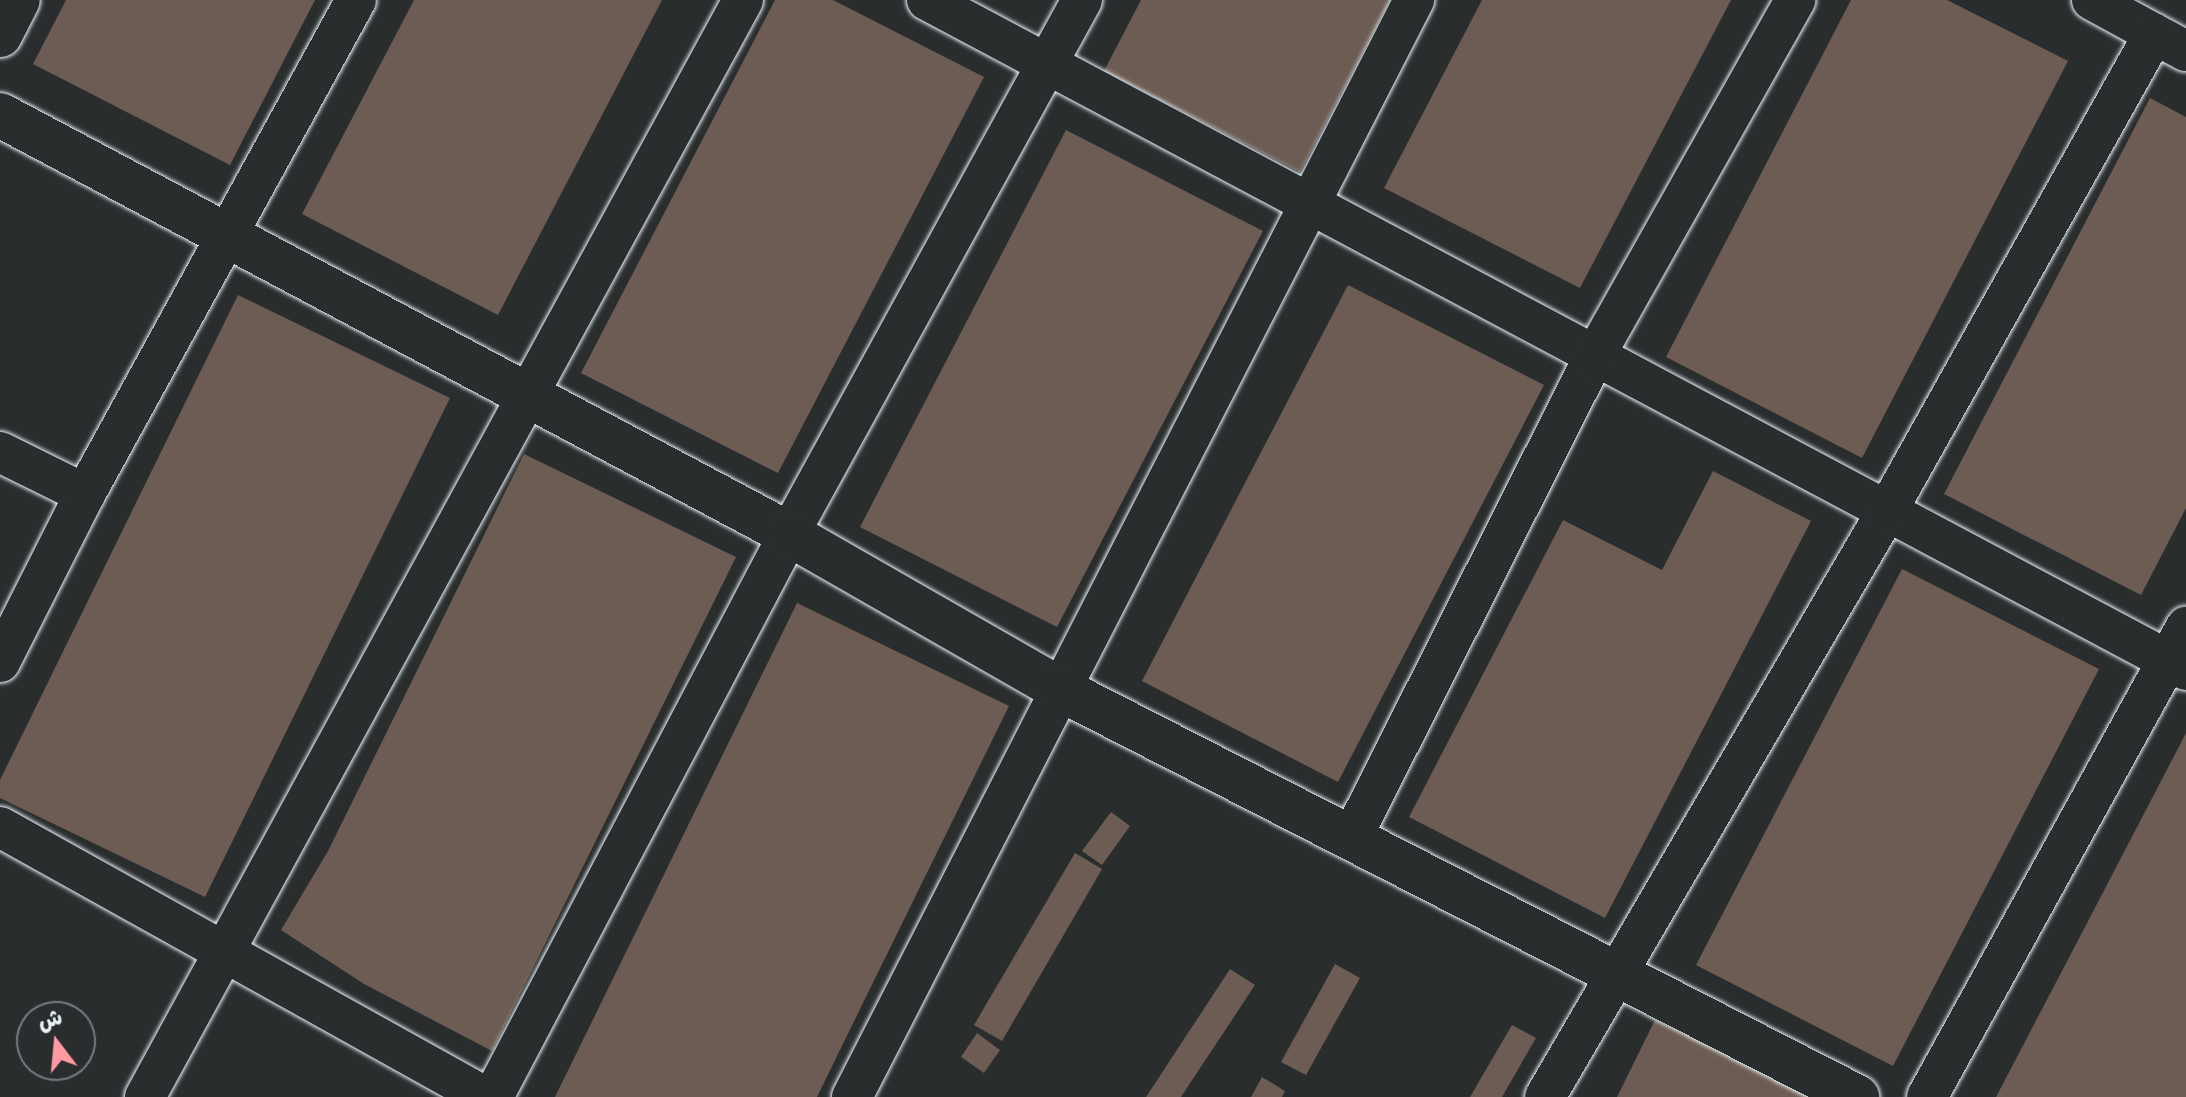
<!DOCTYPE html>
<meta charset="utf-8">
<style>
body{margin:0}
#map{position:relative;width:2186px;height:1097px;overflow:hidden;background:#2a2d2e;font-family:Sriracha,"Playpen Sans Arabic",sans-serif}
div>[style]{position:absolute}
.building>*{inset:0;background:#6c5c53}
.roads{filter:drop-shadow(0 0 2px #e8f1f8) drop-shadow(0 0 2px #e8f1f8)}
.street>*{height:40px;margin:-20px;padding:0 20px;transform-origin:20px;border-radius:20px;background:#2a2d2e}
.secondary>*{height:44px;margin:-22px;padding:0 22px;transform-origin:22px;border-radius:22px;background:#2a2d2e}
span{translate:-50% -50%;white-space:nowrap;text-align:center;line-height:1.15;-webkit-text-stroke:7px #2a2d2e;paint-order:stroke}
.north{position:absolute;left:16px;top:1001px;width:80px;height:80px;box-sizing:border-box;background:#2a2d2e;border:2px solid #767b7f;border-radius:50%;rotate:344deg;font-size:22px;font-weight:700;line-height:32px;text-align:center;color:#e8f1f8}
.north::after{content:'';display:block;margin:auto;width:28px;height:36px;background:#ff9aa2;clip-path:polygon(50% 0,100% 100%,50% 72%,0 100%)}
</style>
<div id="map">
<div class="building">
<div style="clip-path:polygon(66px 0,315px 0,230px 165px,33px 64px)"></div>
<div style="clip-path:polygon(414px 0,662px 0,498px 315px,302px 214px)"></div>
<div style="clip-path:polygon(775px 0,833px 0,984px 77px,778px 473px,581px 373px)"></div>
<div style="clip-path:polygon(1141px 0,1390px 0,1300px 172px,1104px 71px)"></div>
<div style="clip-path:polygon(1482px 0,1731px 0,1580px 288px,1384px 188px)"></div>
<div style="clip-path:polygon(1851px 0,1947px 0,2068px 61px,1862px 458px,1666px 357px)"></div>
<div style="clip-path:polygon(2150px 98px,2186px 117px,2186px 508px,2141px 595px,1944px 494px)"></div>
<div style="clip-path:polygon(1066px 130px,1263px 231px,1057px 627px,860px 527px)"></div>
<div style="clip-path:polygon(1348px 285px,1544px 385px,1338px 782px,1142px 681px)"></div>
<div style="clip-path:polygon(238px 295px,450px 398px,205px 897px,0 798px,0 780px)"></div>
<div style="clip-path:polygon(524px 454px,736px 557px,492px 1051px,364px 984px,281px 930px,328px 851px)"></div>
<div style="clip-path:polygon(1713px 471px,1811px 521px,1605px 918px,1409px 817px,1563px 520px,1662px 570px)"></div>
<div style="clip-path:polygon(1902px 569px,2099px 669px,1893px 1066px,1696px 965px)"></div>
<div style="clip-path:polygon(797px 603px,1009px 706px,862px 1005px,817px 1097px,555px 1097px)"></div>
<div style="clip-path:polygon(2186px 733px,2186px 1097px,1996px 1097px,2085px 927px)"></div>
<div style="clip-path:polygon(1111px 812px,1130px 826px,1102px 865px,1082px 851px)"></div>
<div style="clip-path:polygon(1075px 853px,1102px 869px,1002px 1041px,974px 1025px)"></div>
<div style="clip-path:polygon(1335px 964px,1360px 978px,1306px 1075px,1281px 1062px)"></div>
<div style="clip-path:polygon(1230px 969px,1255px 985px,1181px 1097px,1146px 1097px)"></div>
<div style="clip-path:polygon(1655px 1020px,1816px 1097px,1617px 1097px)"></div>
<div style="clip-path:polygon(1512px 1025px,1536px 1038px,1502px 1097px,1470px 1097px)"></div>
<div style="clip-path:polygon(977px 1033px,1000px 1050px,984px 1073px,961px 1057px)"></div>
<div style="clip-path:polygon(1262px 1077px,1285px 1091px,1282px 1097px,1251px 1097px)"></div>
</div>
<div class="roads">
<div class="street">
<div style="left:927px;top:0;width:1426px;rotate:28.02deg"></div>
<div style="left:2092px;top:0;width:107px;rotate:28.5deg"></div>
<div style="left:0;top:452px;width:95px;rotate:26.3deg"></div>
<div style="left:0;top:662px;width:188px;rotate:-63.2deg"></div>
<div style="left:85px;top:494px;width:563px;rotate:-61.25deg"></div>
<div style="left:0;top:827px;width:555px;rotate:29.1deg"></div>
<div style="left:1351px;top:839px;width:538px;rotate:-63.24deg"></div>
<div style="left:1593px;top:359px;width:412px;rotate:-60.6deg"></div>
<div style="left:145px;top:1097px;width:1249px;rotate:-61.4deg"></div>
<div style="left:493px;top:1097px;width:636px;rotate:-62.27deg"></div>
<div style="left:789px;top:534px;width:609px;rotate:-61.25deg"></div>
<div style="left:852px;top:1097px;width:1233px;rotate:-62.87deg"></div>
<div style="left:1545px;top:1097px;width:678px;rotate:-59.73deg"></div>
<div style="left:1887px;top:511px;width:547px;rotate:-60.76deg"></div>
<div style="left:1927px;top:1097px;width:537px;rotate:-61.14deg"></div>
</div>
<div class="secondary">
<div style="left:0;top:35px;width:39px;rotate:-63deg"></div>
<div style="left:0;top:115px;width:893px;rotate:27.97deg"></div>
<div style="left:789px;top:534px;width:310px;rotate:29.8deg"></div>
<div style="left:1058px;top:688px;width:898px;rotate:27.11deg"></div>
</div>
</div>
<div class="north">ش</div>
</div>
